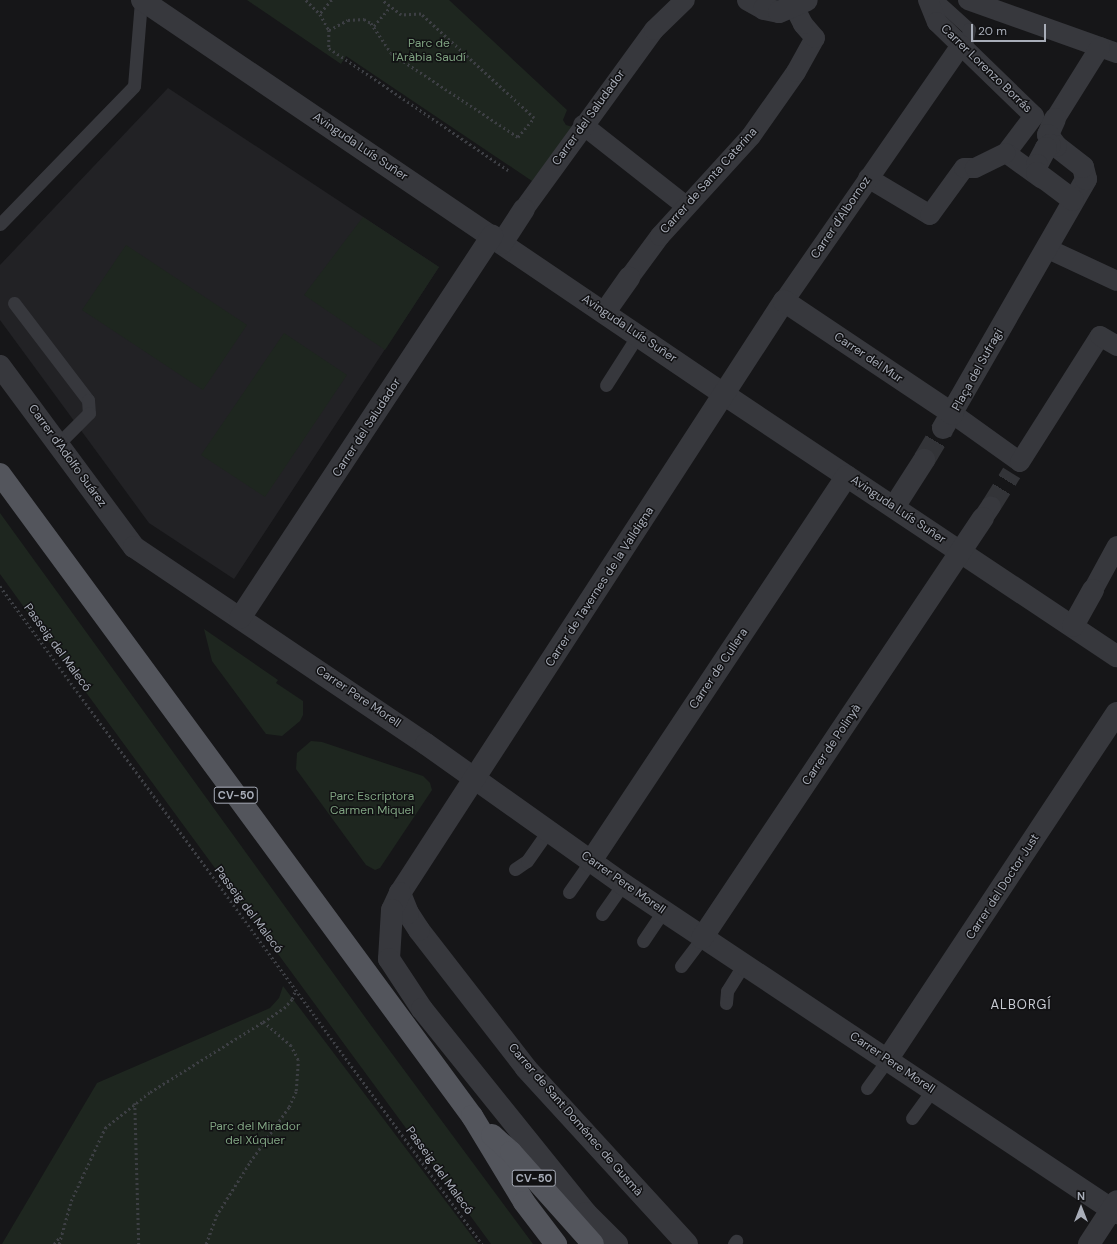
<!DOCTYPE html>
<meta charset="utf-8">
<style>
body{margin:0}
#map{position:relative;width:1117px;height:1244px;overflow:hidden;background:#161618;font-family:"DM Sans",sans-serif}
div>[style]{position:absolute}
.built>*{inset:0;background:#222225}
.green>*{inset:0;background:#1e261f}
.pedestrian-tunnel>*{height:20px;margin-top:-10px;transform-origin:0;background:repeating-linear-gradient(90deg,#333438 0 20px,transparent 0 30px)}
.minor-tunnel>*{height:22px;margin-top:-11px;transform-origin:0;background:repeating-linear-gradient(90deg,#333438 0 22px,transparent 0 33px)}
.path>*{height:2.5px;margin-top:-1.25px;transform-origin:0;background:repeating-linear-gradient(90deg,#3d3f44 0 2px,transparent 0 5px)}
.service>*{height:13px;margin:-6.5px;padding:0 6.5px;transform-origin:6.5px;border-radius:6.5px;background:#37383d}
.pedestrian>*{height:20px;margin:-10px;padding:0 10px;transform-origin:10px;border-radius:10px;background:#37383d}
.minor>*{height:22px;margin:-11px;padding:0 11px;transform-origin:11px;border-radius:11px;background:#37383d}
.tertiary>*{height:22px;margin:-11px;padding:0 11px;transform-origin:11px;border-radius:11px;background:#37383d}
.primary>*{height:22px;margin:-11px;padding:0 11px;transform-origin:11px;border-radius:11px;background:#53555c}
span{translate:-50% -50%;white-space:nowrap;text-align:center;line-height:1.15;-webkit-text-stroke:3px #111113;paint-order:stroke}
.shield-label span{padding:1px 3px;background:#111113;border:1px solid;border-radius:3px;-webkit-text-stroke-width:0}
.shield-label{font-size:11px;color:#a8adb8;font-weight:700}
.park-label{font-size:12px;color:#7fa381}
.street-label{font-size:12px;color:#a8adb8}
.neighbourhood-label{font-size:13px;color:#c9ccd4;letter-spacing:1px}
.north{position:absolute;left:1061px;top:1188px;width:40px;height:40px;-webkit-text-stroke:3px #111113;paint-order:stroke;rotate:0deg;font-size:11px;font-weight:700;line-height:16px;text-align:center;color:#a8adb8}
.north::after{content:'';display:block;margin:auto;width:14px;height:18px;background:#a8adb8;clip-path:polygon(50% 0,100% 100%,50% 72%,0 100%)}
.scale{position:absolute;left:971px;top:24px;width:75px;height:18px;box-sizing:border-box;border:2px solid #a8adb8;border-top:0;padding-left:5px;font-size:12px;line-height:14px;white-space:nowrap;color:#a8adb8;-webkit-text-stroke:3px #111113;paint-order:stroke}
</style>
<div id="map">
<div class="built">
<div style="clip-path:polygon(168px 88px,439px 267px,234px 579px,149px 523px,0 320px,0 265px)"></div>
</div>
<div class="green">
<div style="clip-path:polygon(247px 0,449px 0,567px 110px,563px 120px,566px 125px,573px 127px,577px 124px,532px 181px,346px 56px,341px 64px)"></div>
<div style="clip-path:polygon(363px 217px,439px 267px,385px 350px,304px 295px)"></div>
<div style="clip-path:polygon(126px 245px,247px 325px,203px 390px,82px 310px)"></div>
<div style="clip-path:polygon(284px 333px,347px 375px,265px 497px,201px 455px)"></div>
<div style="clip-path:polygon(0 513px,370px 1024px,533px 1244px,491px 1244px,60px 657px,0 574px)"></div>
<div style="clip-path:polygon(204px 629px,278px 680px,276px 683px,303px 701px,303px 715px,300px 721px,282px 736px,266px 734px,212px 661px)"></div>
<div style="clip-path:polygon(311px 741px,322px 742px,423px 776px,430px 783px,432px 790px,380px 868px,375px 870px,366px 865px,296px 769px,297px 753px)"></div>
<div style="clip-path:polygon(283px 986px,478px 1244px,2px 1244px,97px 1083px,270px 1008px,279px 998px)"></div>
</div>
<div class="pedestrian-tunnel">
<div style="left:991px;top:506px;width:39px;rotate:-58deg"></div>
</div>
<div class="minor-tunnel">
<div style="left:924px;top:460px;width:37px;rotate:-59deg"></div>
</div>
<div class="path">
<div style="left:306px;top:0;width:20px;rotate:45deg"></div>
<div style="left:332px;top:0;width:18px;rotate:131deg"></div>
<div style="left:320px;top:14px;width:18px;rotate:61deg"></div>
<div style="left:329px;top:30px;width:18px;rotate:90deg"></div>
<div style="left:329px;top:48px;width:217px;rotate:34.3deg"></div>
<div style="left:374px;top:26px;width:25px;rotate:-50deg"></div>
<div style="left:329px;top:30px;width:21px;rotate:-28deg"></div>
<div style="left:348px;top:20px;width:16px;rotate:-4deg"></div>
<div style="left:364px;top:19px;width:8px;rotate:30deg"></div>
<div style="left:371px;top:23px;width:36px;rotate:56deg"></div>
<div style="left:391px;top:53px;width:152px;rotate:33.5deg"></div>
<div style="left:518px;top:137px;width:25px;rotate:-50deg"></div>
<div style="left:534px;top:118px;width:154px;rotate:-137.4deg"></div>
<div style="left:421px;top:14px;width:20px;rotate:177deg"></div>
<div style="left:401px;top:15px;width:24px;rotate:-142deg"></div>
<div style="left:0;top:586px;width:816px;rotate:53.78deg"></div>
<div style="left:135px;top:1103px;width:141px;rotate:88.4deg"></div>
<div style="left:54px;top:1244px;width:8px;rotate:-50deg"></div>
<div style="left:59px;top:1244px;width:45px;rotate:-74.4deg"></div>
<div style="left:71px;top:1201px;width:81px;rotate:-65deg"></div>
<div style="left:105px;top:1128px;width:58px;rotate:-38.7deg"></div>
<div style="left:150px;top:1092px;width:133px;rotate:-31.8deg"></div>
<div style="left:206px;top:1244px;width:30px;rotate:-70deg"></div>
<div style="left:216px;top:1216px;width:64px;rotate:-57.8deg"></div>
<div style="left:250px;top:1162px;width:67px;rotate:-54.7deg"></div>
<div style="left:289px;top:1107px;width:17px;rotate:-66deg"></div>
<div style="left:296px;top:1091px;width:31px;rotate:-86deg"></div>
<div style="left:298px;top:1060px;width:16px;rotate:-117deg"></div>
<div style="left:291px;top:1046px;width:37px;rotate:-139deg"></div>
<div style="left:263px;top:1022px;width:25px;rotate:-34deg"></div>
<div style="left:284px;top:1008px;width:12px;rotate:-48deg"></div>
<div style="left:292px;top:999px;width:9px;rotate:-69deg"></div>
</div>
<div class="service">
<div style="left:937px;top:0;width:43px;rotate:42.2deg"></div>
<div style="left:969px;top:29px;width:20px;rotate:101deg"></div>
<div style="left:0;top:224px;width:192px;rotate:-45.8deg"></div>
<div style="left:134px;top:86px;width:86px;rotate:-85.3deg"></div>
<div style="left:14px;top:303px;width:122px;rotate:52.7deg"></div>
<div style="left:88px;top:400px;width:13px;rotate:86deg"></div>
<div style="left:89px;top:413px;width:44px;rotate:135deg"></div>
<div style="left:606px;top:385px;width:59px;rotate:-57.4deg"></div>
<div style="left:515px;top:869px;width:14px;rotate:-34deg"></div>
<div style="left:527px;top:861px;width:37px;rotate:-55deg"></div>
<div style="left:569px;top:892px;width:38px;rotate:-55deg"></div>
<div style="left:602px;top:914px;width:37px;rotate:-55deg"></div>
<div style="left:643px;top:941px;width:36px;rotate:-56deg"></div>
<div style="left:681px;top:966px;width:35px;rotate:-53deg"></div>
<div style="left:726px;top:1003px;width:12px;rotate:-85deg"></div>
<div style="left:727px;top:991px;width:31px;rotate:-58deg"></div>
<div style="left:867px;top:1088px;width:34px;rotate:-54deg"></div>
<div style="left:912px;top:1118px;width:34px;rotate:-54deg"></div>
<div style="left:734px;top:1244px;width:4px;rotate:-56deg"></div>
</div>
<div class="pedestrian">
<div style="left:928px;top:0;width:24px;rotate:68deg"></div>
<div style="left:937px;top:22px;width:135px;rotate:44.1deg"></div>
<div style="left:1034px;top:116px;width:46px;rotate:127.1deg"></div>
<div style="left:1006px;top:153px;width:44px;rotate:35.8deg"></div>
<div style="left:968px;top:0;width:158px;rotate:19.6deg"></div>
<div style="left:1055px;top:119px;width:85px;rotate:-58deg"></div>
<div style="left:583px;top:125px;width:131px;rotate:38.2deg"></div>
<div style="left:868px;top:178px;width:72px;rotate:30.8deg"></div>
<div style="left:930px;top:215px;width:58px;rotate:-54.1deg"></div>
<div style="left:964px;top:168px;width:11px"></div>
<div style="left:975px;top:168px;width:34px;rotate:-26deg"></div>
<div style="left:524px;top:209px;width:221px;rotate:-54deg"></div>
<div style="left:654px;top:30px;width:43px;rotate:-44.1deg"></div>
<div style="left:1046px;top:248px;width:78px;rotate:24.9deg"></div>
<div style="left:629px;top:278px;width:52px;rotate:-53.6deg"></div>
<div style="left:660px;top:236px;width:135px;rotate:-47.7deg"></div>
<div style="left:751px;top:136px;width:78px;rotate:-54.9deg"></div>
<div style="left:796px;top:72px;width:39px;rotate:-61deg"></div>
<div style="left:815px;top:38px;width:18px;rotate:-131deg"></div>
<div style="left:803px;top:24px;width:18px;rotate:-117deg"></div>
<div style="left:784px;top:301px;width:311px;rotate:-55.3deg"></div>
<div style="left:953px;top:414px;width:82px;rotate:35.6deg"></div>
<div style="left:1020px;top:462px;width:149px;rotate:-57.6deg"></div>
<div style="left:1100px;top:336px;width:20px;rotate:30deg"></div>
<div style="left:983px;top:518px;width:14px;rotate:-56deg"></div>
<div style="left:1093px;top:590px;width:50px;rotate:-61.4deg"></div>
</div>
<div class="minor">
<div style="left:142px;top:0;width:704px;rotate:34.12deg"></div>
<div style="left:725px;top:395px;width:471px;rotate:33.7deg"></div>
<div style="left:748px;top:0;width:18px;rotate:29deg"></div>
<div style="left:764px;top:9px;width:15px;rotate:11deg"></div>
<div style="left:779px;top:12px;width:30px;rotate:-23deg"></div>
<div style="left:1055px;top:119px;width:17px;rotate:114deg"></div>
<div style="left:1048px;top:135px;width:14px;rotate:54deg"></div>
<div style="left:502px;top:243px;width:40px;rotate:-57.1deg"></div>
<div style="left:605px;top:312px;width:42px;rotate:-54.8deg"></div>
<div style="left:0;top:366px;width:225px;rotate:53.5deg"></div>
<div style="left:134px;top:547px;width:352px;rotate:34deg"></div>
<div style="left:426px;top:744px;width:242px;rotate:35.4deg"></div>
<div style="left:623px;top:884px;width:594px;rotate:33.66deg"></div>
<div style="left:943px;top:428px;width:287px;rotate:-60.1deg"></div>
<div style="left:1086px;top:179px;width:12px;rotate:-104deg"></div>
<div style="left:1083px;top:167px;width:34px;rotate:-142deg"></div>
<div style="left:1056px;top:146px;width:6px;rotate:-171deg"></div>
<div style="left:1050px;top:145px;width:5px;rotate:143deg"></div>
<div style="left:1046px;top:148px;width:19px;rotate:118deg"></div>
<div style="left:1037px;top:165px;width:8px;rotate:90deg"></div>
<div style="left:1037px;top:173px;width:45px;rotate:36.9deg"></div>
<div style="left:894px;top:507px;width:56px;rotate:-57.4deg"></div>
<div style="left:240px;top:618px;width:458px;rotate:-56.6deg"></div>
<div style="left:1073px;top:626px;width:41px;rotate:-60.9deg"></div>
<div style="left:591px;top:861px;width:462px;rotate:-56.4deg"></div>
<div style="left:702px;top:938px;width:505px;rotate:-56.22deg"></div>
<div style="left:887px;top:1060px;width:416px;rotate:-56.5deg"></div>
<div style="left:687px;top:1244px;width:239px;rotate:-132.5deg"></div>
<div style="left:526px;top:1068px;width:175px;rotate:-127.8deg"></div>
<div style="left:419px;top:930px;width:20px;rotate:-123deg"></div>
<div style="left:408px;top:913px;width:22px;rotate:-112deg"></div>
<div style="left:400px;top:893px;width:706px;rotate:-57.03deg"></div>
<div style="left:784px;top:301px;width:203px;rotate:33.8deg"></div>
<div style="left:1089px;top:1244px;width:51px;rotate:-56.9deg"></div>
</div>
<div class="tertiary">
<div style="left:400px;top:893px;width:19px;rotate:115deg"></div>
<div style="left:392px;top:910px;width:49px;rotate:93.5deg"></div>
<div style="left:389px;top:959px;width:60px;rotate:56.6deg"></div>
<div style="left:422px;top:1009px;width:262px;rotate:51.2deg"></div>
<div style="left:586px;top:1213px;width:44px;rotate:45deg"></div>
</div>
<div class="primary">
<div style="left:0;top:474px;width:797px;rotate:53.68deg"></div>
<div style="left:472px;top:1116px;width:100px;rotate:58.8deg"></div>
<div style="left:524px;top:1202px;width:53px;rotate:52.7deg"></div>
<div style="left:492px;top:1135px;width:25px;rotate:42deg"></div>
<div style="left:511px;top:1152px;width:123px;rotate:48.3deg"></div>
</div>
<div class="shield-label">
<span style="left:236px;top:795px">CV-50</span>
<span style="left:534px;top:1178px">CV-50</span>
</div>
<div class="park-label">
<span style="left:429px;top:51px">Parc de<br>l'Aràbia Saudí</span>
<span style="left:372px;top:804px">Parc Escriptora<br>Carmen Miquel</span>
<span style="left:255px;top:1134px">Parc del Mirador<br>del Xúquer</span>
</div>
<div class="street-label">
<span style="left:986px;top:69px;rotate:44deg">Carrer Lorenzo Borrás</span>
<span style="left:589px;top:118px;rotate:-54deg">Carrer del Saludador</span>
<span style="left:360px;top:147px;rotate:34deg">Avinguda Luís Suñer</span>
<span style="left:709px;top:181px;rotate:-48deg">Carrer de Santa Caterina</span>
<span style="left:841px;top:218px;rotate:-56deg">Carrer d'Albornoz</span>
<span style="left:629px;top:329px;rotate:34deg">Avinguda Luís Suñer</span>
<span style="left:868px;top:358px;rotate:34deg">Carrer del Mur</span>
<span style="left:978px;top:370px;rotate:-61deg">Plaça del Sufragi</span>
<span style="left:367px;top:428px;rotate:-57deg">Carrer del Saludador</span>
<span style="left:67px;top:456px;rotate:54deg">Carrer d'Adolfo Suárez</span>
<span style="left:898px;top:510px;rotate:34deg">Avinguda Luís Suñer</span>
<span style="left:600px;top:587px;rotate:-57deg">Carrer de Tavernes de la Valldigna</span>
<span style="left:57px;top:648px;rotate:54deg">Passeig del Malecó</span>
<span style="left:719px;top:669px;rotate:-56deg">Carrer de Cullera</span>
<span style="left:358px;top:697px;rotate:34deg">Carrer Pere Morell</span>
<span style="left:832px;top:745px;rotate:-56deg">Carrer de Polinyà</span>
<span style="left:623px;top:883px;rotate:35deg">Carrer Pere Morell</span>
<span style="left:1003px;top:887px;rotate:-57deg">Carrer del Doctor Just</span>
<span style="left:248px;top:910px;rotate:53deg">Passeig del Malecó</span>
<span style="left:892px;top:1063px;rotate:34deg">Carrer Pere Morell</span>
<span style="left:575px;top:1120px;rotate:49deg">Carrer de Sant Doménec de Gusmà</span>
<span style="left:439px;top:1171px;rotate:54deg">Passeig del Malecó</span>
</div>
<div class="neighbourhood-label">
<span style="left:1021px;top:1005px">ALBORGÍ</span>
</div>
<div class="north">N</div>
<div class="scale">20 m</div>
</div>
